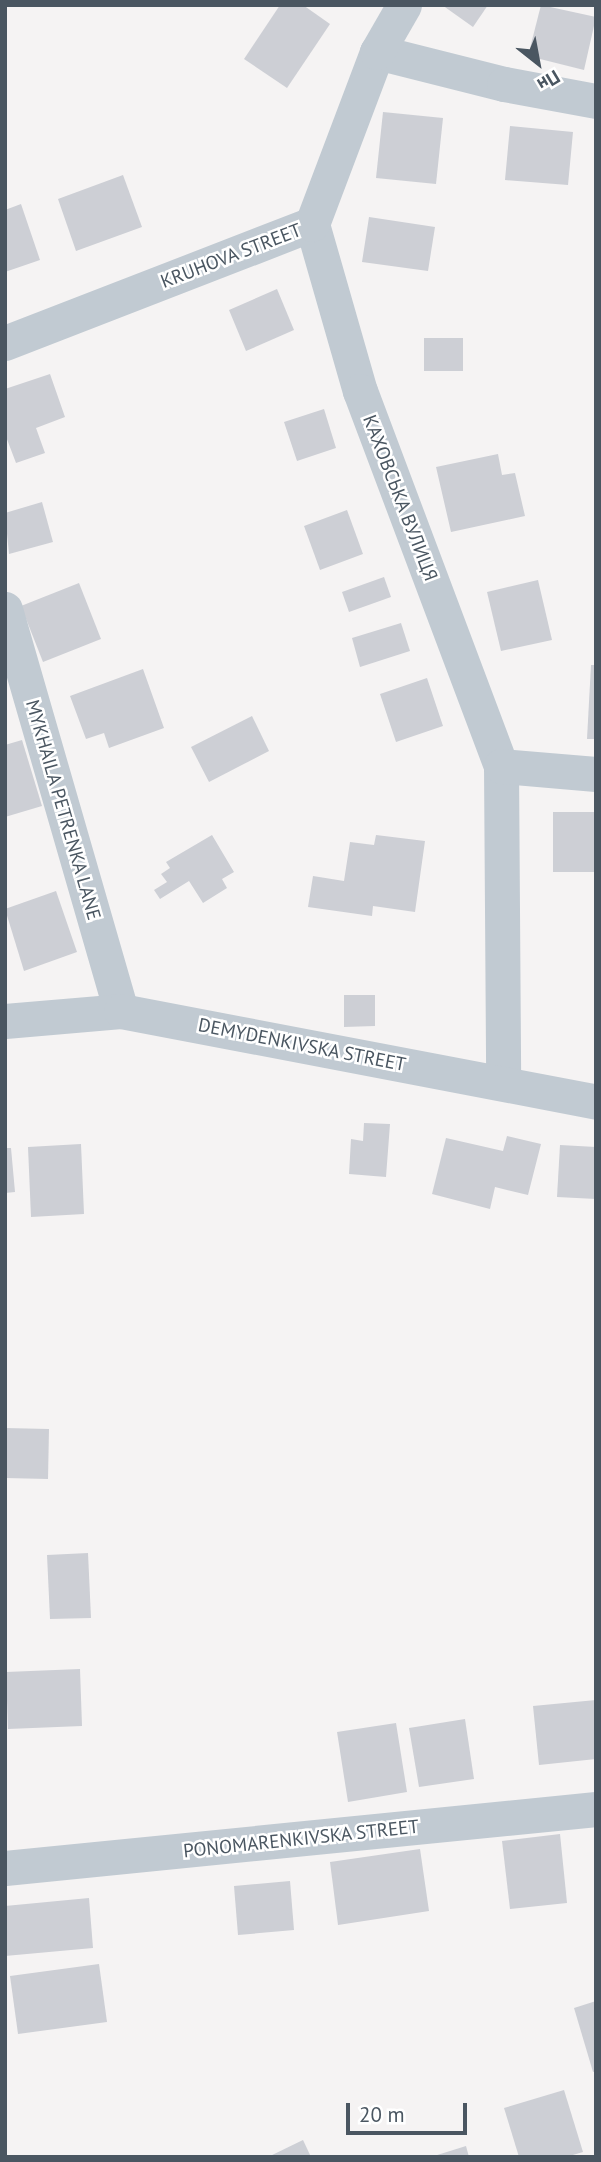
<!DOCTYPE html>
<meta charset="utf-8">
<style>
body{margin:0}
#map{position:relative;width:601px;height:2162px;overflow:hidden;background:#f5f3f3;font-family:"PT Sans",sans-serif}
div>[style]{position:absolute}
.building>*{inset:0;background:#cdcfd5}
.street>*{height:35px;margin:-17.5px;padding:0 17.5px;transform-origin:17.5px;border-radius:17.5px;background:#c1cad2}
span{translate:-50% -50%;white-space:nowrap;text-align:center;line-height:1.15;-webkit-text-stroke:5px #fff;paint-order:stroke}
.street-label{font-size:19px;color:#4a5661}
.frame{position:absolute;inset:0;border:7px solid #4a5661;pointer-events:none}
.north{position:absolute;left:503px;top:28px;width:70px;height:70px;-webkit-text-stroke:5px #fff;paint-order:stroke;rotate:149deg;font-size:19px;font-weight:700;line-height:28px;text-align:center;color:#4a5661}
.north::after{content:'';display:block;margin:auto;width:24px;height:32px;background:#4a5661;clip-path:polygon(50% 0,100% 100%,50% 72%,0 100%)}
.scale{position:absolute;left:346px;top:2103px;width:121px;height:32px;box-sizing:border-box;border:4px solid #4a5661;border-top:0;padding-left:9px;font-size:21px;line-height:24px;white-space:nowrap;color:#4a5661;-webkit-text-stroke:5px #fff;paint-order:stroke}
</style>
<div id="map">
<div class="building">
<div style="clip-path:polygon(280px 5px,303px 5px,330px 24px,287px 88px,244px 59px)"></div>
<div style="clip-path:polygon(442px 5px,488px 5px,473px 27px)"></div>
<div style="clip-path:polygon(541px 5px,596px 17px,584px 70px,528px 56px)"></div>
<div style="clip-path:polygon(383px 112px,443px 118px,436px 184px,376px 178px)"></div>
<div style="clip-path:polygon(510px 126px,573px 132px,568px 185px,505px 180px)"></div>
<div style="clip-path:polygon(123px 175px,142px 227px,76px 251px,58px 199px)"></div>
<div style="clip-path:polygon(21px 204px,40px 260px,5px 272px,5px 210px)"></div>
<div style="clip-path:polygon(369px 217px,435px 227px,428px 271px,362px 262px)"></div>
<div style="clip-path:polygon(277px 289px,294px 330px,246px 351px,229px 310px)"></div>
<div style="clip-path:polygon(424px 338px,463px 338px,463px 371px,424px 371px)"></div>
<div style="clip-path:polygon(50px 374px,65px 417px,36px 428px,45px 453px,16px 463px,5px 434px,5px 389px)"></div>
<div style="clip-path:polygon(324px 409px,336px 448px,297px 461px,284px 422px)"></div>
<div style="clip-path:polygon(498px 454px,502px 475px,515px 473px,525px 516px,451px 532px,436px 467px)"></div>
<div style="clip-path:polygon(42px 502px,53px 542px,9px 554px,5px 513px)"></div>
<div style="clip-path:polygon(347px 510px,363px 554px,320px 570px,304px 526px)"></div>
<div style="clip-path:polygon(384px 577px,391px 597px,349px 612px,342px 592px)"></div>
<div style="clip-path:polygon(538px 580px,552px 640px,501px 651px,487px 592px)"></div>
<div style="clip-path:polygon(79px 583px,101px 639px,43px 662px,21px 606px)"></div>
<div style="clip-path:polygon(401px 623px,410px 651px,360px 667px,352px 638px)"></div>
<div style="clip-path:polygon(591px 665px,596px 665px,596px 739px,587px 739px)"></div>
<div style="clip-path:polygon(143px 669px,164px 728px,109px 748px,104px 733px,86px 739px,70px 696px)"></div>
<div style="clip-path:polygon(427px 678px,443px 726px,396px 742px,380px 694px)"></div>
<div style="clip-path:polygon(252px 716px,269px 751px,209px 782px,191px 747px)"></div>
<div style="clip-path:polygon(22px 740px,42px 806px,5px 817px,5px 745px)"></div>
<div style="clip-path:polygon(553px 812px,595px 812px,595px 872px,553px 872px)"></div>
<div style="clip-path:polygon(212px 835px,234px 872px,222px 879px,227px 888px,203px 903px,189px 881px,160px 899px,154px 890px,167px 882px,161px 874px,170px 868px,166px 862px)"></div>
<div style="clip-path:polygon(376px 835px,425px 841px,415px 912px,373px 906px,372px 916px,308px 907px,313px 876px,344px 881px,350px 842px,374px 845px)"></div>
<div style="clip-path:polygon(56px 891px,77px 952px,24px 971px,5px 909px)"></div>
<div style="clip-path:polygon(344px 995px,375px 995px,375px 1026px,344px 1027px)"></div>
<div style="clip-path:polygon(364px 1123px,390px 1124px,386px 1177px,349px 1174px,351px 1139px,363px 1141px)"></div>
<div style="clip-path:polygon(507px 1136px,541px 1144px,528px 1195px,495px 1187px,490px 1209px,432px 1194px,446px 1138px,503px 1151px)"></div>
<div style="clip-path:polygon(81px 1144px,84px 1214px,31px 1217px,28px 1147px)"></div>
<div style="clip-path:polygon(560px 1145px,596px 1147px,596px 1199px,557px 1197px)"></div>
<div style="clip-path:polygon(5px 1148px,11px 1148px,15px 1192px,5px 1193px)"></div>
<div style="clip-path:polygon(5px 1428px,49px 1429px,48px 1479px,5px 1478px)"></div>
<div style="clip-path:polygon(88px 1553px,91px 1618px,50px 1619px,47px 1555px)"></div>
<div style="clip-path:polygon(80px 1669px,82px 1726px,8px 1729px,6px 1672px)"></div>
<div style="clip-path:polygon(596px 1700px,596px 1759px,539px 1765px,533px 1706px)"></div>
<div style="clip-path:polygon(465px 1719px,474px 1779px,419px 1787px,409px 1728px)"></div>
<div style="clip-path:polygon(396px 1723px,407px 1792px,348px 1802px,337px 1732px)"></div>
<div style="clip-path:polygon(560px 1834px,567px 1903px,510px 1909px,502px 1841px)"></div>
<div style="clip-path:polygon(420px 1849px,429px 1911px,338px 1925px,330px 1862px)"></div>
<div style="clip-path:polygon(290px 1881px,294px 1930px,238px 1935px,234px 1886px)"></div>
<div style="clip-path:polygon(89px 1898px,93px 1948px,5px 1956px,5px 1906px)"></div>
<div style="clip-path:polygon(99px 1964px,107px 2022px,18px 2034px,10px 1976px)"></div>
<div style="clip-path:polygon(596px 2001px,596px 2071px,593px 2072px,574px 2008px)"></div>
<div style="clip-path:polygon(564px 2090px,583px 2152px,566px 2157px,519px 2157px,504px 2108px)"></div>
<div style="clip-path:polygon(303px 2140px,311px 2157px,268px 2157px)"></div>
<div style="clip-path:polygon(466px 2146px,469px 2157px,434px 2157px,434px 2156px)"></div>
</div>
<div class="street">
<div style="left:377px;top:52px;width:131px;rotate:14.1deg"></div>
<div style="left:504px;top:84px;width:94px;rotate:10.5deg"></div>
<div style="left:312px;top:224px;width:174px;rotate:74deg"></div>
<div style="left:360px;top:391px;width:401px;rotate:69.4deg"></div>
<div style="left:501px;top:766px;width:316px;rotate:89.6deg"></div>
<div style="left:5px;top:343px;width:329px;rotate:-21.2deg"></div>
<div style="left:312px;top:224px;width:184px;rotate:-69.3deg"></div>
<div style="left:377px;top:52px;width:54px;rotate:-60.1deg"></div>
<div style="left:5px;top:609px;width:418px;rotate:73.9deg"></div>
<div style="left:501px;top:766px;width:95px;rotate:4.8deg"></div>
<div style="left:5px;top:1021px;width:116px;rotate:-4.9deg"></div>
<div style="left:121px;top:1011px;width:484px;rotate:10.8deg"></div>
<div style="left:5px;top:1868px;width:594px;rotate:-5.7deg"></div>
</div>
<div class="street-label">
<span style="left:231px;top:256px;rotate:-21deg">KRUHOVA STREET</span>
<span style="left:400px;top:498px;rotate:69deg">КАХОВСЬКА ВУЛИЦЯ</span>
<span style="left:63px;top:810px;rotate:74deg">MYKHAILA PETRENKA LANE</span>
<span style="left:302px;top:1045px;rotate:11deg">DEMYDENKIVSKA STREET</span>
<span style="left:301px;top:1839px;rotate:-6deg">PONOMARENKIVSKA STREET</span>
</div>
<div class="frame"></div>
<div class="north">Пн</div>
<div class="scale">20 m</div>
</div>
